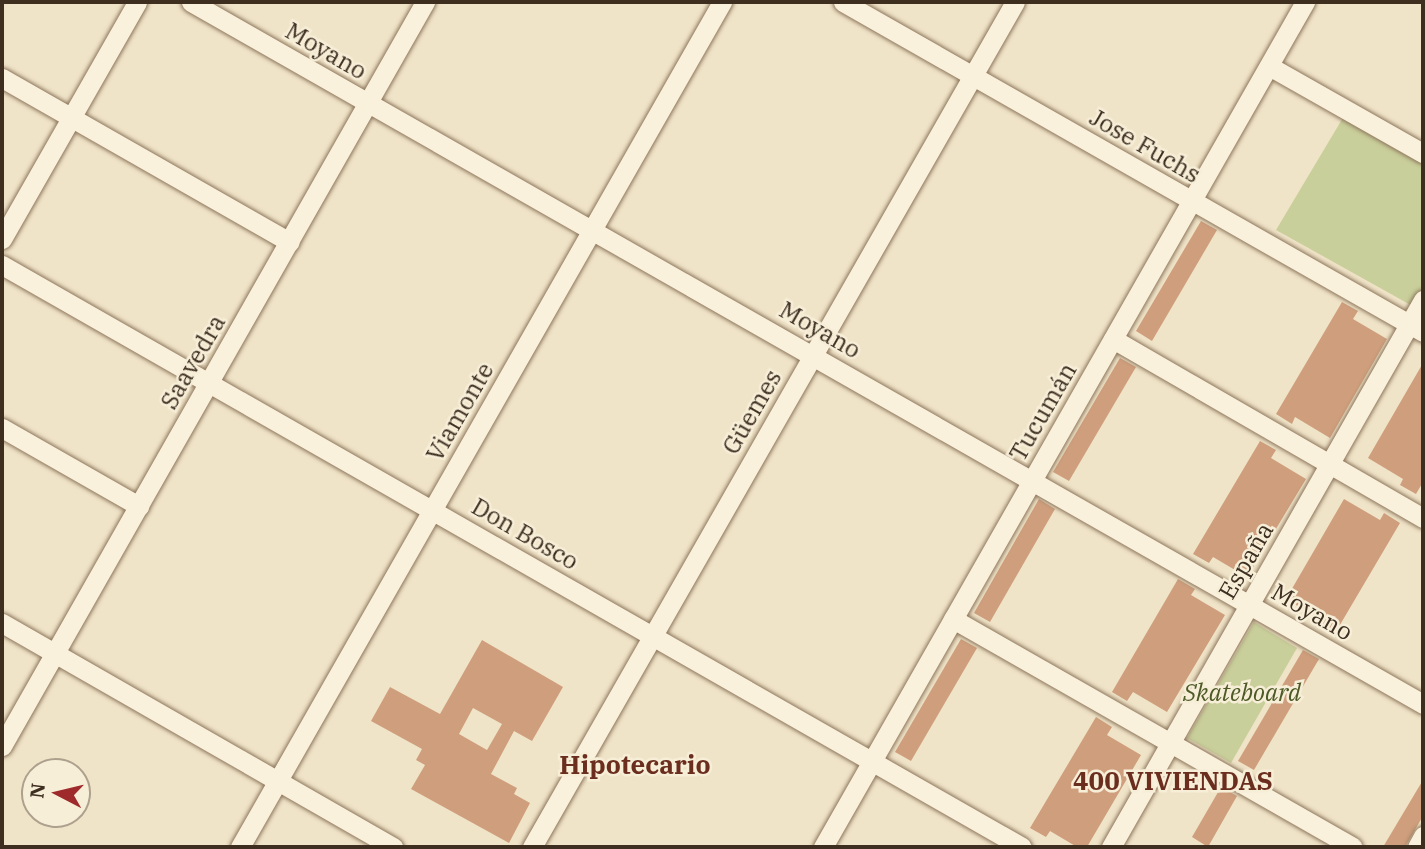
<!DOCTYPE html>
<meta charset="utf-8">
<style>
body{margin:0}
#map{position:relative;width:1425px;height:849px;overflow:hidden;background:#f0e4c8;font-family:"IBM Plex Serif",serif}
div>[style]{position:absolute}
.green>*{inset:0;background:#c9cf9b}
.building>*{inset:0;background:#cf9f7d}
.roads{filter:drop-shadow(0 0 2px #8d765c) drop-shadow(0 0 2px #8d765c)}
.minor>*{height:19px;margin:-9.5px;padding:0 9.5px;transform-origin:9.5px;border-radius:9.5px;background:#faf1dc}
span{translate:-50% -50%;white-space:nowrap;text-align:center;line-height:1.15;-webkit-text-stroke:5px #f7eed8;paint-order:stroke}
.street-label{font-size:24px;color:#3d2e20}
.park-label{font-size:24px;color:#4d5a26;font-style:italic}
.neighbourhood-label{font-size:26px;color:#6b2e1e;font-weight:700}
.frame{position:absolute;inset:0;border:4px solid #3d2e20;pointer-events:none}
.north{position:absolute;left:21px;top:758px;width:70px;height:70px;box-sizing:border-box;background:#f7eed8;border:2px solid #ada18e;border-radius:50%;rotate:277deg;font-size:19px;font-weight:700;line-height:28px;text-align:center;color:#3d2e20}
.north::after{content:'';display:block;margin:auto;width:24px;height:32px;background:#9e2a2b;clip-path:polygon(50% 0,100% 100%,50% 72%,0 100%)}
</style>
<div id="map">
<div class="green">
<div style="clip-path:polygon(1344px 116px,1423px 160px,1423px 296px,1416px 308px,1276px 230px)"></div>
<div style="clip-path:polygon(1254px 622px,1297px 648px,1231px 763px,1187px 738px)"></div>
</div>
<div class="building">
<div style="clip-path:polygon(1201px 221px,1217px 230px,1152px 341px,1136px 331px)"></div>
<div style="clip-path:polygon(1342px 302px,1358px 311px,1353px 319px,1387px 339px,1330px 438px,1295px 417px,1292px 424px,1276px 414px)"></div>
<div style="clip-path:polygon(1120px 358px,1136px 367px,1069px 481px,1053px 472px)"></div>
<div style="clip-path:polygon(1423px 363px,1423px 482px,1416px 494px,1400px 485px,1403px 479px,1368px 458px)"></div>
<div style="clip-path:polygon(1260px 441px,1276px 450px,1271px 458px,1306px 479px,1247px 577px,1213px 557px,1209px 563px,1193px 554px)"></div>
<div style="clip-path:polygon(1039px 499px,1055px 509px,990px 622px,974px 613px)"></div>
<div style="clip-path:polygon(1344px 499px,1380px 520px,1384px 513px,1400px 523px,1334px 635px,1318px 625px,1321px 620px,1286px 599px)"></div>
<div style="clip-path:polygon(1178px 579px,1195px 589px,1191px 595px,1225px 615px,1167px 712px,1133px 692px,1127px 701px,1112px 692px)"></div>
<div style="clip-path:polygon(961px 639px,977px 648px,911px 761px,895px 752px)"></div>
<div style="clip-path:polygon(evenodd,482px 640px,563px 687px,532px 741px,514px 731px,491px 774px,517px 788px,514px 794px,530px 803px,509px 843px,411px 789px,425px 765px,416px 760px,422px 749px,371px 721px,390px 687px,440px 714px,482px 640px,473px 708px,502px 724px,487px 750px,459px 734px,473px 708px)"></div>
<div style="clip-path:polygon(1303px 650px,1319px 659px,1254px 770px,1238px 761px)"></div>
<div style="clip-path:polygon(1096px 717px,1112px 727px,1107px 735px,1141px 755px,1087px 847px,1077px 847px,1050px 831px,1046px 837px,1030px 828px)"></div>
<div style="clip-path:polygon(1423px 780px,1423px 816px,1405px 847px,1383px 847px)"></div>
<div style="clip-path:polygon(1221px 787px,1237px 796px,1208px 847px,1192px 837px)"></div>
</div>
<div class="roads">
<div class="minor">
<div style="left:191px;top:2px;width:1418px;rotate:29.67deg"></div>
<div style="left:843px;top:2px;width:667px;rotate:29.64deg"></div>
<div style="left:1269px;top:66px;width:177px;rotate:29.5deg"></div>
<div style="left:2px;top:78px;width:331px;rotate:29.7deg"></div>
<div style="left:2px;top:239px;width:273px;rotate:-60.3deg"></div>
<div style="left:2px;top:265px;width:1174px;rotate:29.71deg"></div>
<div style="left:1113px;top:339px;width:358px;rotate:30deg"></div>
<div style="left:2px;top:428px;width:158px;rotate:29.7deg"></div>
<div style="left:953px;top:619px;width:460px;rotate:29.7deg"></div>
<div style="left:2px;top:623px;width:451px;rotate:29.8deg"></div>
<div style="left:2px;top:746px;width:856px;rotate:-60.38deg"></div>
<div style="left:240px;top:847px;width:973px;rotate:-60.3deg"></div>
<div style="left:532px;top:847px;width:973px;rotate:-60.25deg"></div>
<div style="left:823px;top:847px;width:973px;rotate:-60.3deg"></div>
<div style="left:1111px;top:847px;width:630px;rotate:-60.3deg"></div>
<div style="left:1417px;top:847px;width:13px;rotate:-61deg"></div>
</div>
</div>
<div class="street-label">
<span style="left:326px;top:51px;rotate:30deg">Moyano</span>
<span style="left:1145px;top:146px;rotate:30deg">Jose Fuchs</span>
<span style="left:820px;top:330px;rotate:30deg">Moyano</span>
<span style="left:193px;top:362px;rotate:-60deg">Saavedra</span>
<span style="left:460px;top:412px;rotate:-60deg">Viamonte</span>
<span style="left:752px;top:412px;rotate:-60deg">Güemes</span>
<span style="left:1043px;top:412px;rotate:-60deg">Tucumán</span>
<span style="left:525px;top:534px;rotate:30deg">Don Bosco</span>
<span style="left:1246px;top:561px;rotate:-60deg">España</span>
<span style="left:1312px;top:612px;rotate:30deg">Moyano</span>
</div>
<div class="park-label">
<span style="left:1242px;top:693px">Skateboard</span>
</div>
<div class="neighbourhood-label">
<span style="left:635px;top:765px">Hipotecario</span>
<span style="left:1173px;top:781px">400 VIVIENDAS</span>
</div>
<div class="frame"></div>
<div class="north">N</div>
</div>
